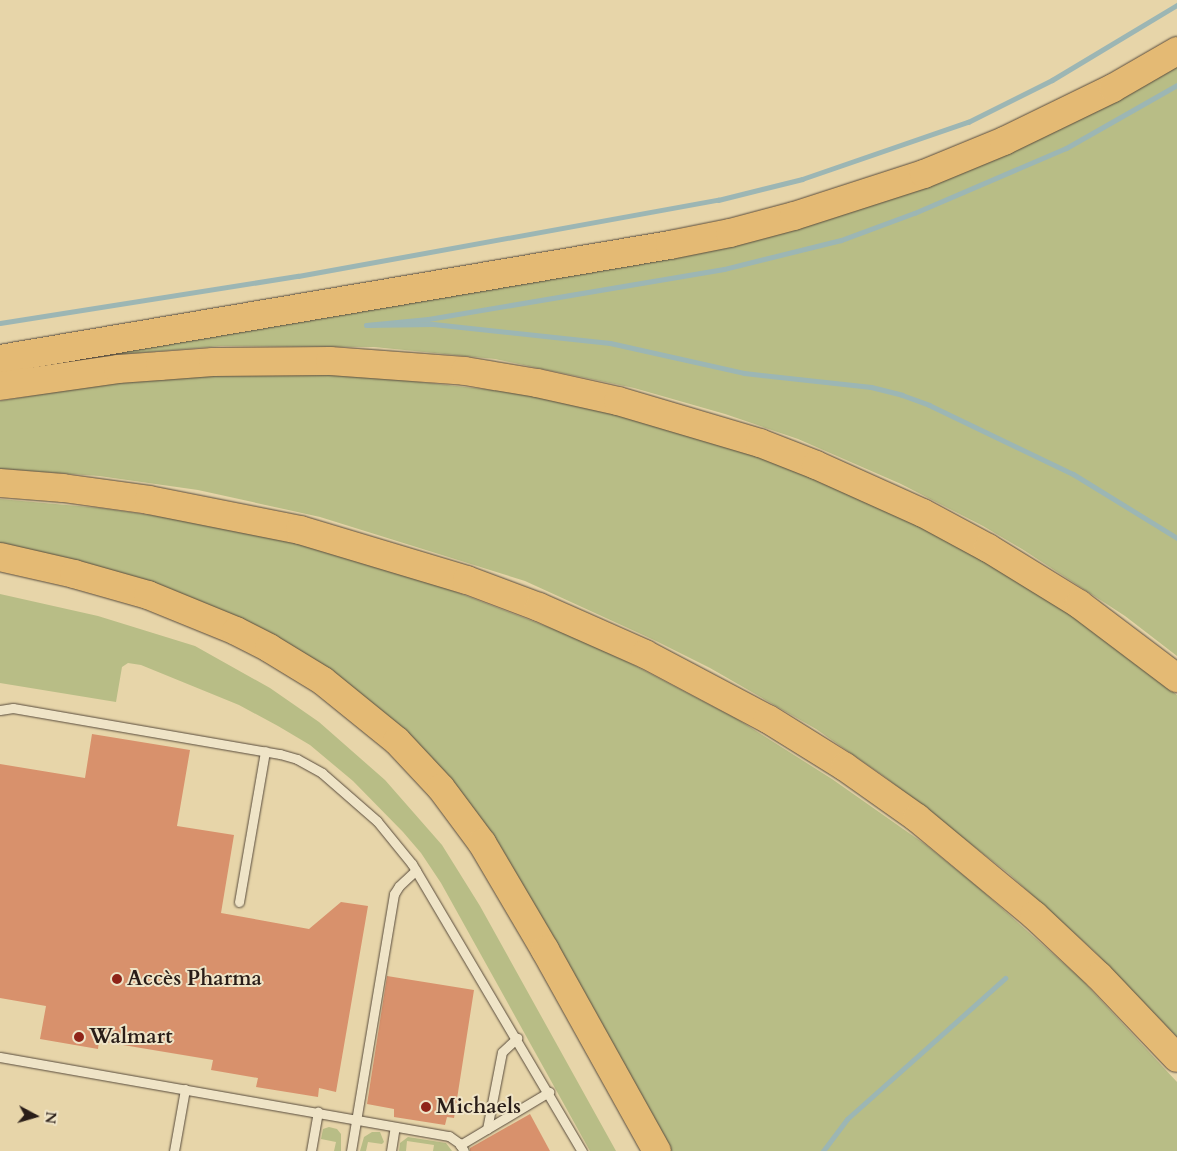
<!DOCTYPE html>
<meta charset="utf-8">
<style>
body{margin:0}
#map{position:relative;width:1177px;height:1151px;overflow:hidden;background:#e7d5a9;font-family:Cardo,serif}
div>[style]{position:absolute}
.green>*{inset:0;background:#b8bd86}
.stream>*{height:5px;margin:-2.5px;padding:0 2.5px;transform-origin:2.5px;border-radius:2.5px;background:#9cb6b4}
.building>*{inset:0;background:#d8916c}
.roads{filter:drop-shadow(0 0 1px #584b3c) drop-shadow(0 0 1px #584b3c)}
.service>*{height:9px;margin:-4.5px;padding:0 4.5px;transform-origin:4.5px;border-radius:4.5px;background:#efe4c7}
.motorway>*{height:28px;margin:-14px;padding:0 14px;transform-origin:14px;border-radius:14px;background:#e4ba74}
.dots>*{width:14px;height:14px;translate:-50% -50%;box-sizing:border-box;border:2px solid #efe4c7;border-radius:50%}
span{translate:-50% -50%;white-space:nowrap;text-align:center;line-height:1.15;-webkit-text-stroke:4px #efe4c7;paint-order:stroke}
.poi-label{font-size:21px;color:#291d18;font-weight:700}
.left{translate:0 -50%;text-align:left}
.north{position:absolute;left:10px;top:1091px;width:50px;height:50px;-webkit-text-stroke:4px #efe4c7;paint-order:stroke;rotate:96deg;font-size:14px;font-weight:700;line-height:20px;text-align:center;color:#291d18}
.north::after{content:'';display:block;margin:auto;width:18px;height:22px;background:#291d18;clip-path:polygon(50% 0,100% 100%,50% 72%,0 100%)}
</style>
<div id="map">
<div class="green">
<div style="clip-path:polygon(1177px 62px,1177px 656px,1125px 616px,1022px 549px,983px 526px,901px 484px,798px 439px,725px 414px,634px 388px,495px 359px,374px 347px,221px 346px,88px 357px,745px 240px)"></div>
<div style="clip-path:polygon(285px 373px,366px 376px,520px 393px,619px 415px,754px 455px,880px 505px,943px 535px,1082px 622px,1177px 695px,1177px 1037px,1094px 951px,1008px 873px,885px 777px,816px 729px,710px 668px,654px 640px,525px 581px,320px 517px,198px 490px,99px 476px,0 469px,0 401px,96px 385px,222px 374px)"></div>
<div style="clip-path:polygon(0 499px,100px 508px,157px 516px,245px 531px,318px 549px,438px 585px,564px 633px,628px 662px,737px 719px,832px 779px,926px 845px,979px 888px,1081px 979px,1177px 1082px,1177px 1151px,671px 1151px,627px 1074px,390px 718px,341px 679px,0 546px)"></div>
<div style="clip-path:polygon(0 594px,98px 616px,195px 646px,270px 688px,319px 722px,385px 780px,442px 845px,480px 906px,616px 1151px,590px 1151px,441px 883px,421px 853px,403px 832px,353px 781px,310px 745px,278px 726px,239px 705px,141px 665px,128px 663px,122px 667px,116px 702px,0 683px)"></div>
<div style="clip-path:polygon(329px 1127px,337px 1129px,341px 1134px,341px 1151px,334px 1151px,336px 1142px,321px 1139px,323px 1129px)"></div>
<div style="clip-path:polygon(372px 1132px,380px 1132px,384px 1142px,382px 1144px,368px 1142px,366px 1151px,360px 1151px,364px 1137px)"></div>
<div style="clip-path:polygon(408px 1137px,446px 1143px,452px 1151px,433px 1151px,434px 1145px,407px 1141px,406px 1151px,399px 1151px,400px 1143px)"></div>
</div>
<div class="stream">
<div style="left:1177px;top:85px;width:128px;rotate:150.4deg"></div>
<div style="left:1066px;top:148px;width:165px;rotate:156.8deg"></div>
<div style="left:914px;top:213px;width:78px;rotate:159.7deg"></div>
<div style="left:841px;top:240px;width:121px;rotate:166.1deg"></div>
<div style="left:724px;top:269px;width:300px;rotate:170.4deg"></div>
<div style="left:428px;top:319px;width:62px;rotate:174.5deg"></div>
<div style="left:366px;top:325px;width:67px;rotate:-0.9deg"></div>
<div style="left:433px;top:324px;width:178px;rotate:6.1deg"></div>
<div style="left:610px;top:343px;width:137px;rotate:12.6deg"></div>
<div style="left:744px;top:373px;width:128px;rotate:6.3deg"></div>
<div style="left:871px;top:387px;width:32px;rotate:14deg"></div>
<div style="left:902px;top:395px;width:29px;rotate:20deg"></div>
<div style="left:929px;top:405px;width:160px;rotate:25.6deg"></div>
<div style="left:1073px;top:474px;width:122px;rotate:31.6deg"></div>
<div style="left:0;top:323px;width:302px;rotate:-9deg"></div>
<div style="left:298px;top:276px;width:427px;rotate:-10.3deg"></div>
<div style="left:718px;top:200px;width:87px;rotate:-14deg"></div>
<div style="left:802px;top:179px;width:176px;rotate:-19deg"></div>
<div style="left:968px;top:122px;width:94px;rotate:-26.6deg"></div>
<div style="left:1052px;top:80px;width:146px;rotate:-31deg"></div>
<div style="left:823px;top:1151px;width:40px;rotate:-53deg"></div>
<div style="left:847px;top:1119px;width:212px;rotate:-41.7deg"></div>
</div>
<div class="building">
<div style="clip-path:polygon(92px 734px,190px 750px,177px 826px,234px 835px,221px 913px,309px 929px,341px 902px,368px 906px,336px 1092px,319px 1088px,318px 1097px,256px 1087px,258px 1078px,211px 1070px,213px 1060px,99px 1041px,98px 1049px,40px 1039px,46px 1006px,0 998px,0 764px,85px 778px)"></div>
<div style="clip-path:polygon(387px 976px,474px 990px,454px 1118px,447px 1117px,445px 1125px,394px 1117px,394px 1109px,367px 1104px)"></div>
<div style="clip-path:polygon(530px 1114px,550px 1151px,470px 1151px,470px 1148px)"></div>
</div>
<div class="roads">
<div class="service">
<div style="left:0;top:710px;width:13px;rotate:-9deg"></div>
<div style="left:13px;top:708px;width:271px;rotate:9.8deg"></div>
<div style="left:280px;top:754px;width:18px;rotate:16deg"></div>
<div style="left:297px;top:759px;width:29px;rotate:29deg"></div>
<div style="left:322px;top:773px;width:73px;rotate:41.1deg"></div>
<div style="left:377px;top:821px;width:55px;rotate:50.9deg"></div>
<div style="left:412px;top:864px;width:334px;rotate:59.4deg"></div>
<div style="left:239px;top:902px;width:153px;rotate:-80.2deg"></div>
<div style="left:0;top:1057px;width:456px;rotate:10deg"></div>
<div style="left:449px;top:1136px;width:12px;rotate:35deg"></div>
<div style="left:459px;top:1143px;width:9px;rotate:58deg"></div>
<div style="left:487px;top:1129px;width:78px;rotate:-79deg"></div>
<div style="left:502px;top:1052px;width:21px;rotate:-43deg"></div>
<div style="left:460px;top:1145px;width:104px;rotate:-30.8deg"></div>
<div style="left:174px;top:1151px;width:63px;rotate:-79.9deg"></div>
<div style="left:311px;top:1151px;width:40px;rotate:-80deg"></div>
<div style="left:351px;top:1151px;width:261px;rotate:-80.5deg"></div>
<div style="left:394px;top:894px;width:9px;rotate:-58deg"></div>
<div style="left:399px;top:886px;width:23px;rotate:-43deg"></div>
<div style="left:391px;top:1151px;width:24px;rotate:-81deg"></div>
</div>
<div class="motorway">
<div style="left:0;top:359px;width:680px;rotate:-9.66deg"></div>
<div style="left:670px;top:245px;width:61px;rotate:-11.3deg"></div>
<div style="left:730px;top:233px;width:66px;rotate:-14.9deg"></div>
<div style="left:794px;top:216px;width:137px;rotate:-17.9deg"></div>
<div style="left:924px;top:174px;width:87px;rotate:-22.4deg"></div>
<div style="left:1004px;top:141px;width:121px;rotate:-25.9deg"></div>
<div style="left:1113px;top:88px;width:74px;rotate:-30deg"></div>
<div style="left:0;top:386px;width:119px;rotate:-8.2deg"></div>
<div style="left:118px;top:369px;width:42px;rotate:-4.1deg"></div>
<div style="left:160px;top:366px;width:53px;rotate:-4.3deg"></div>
<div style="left:213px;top:362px;width:117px;rotate:-0.5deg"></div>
<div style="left:330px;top:361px;width:135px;rotate:4.2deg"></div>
<div style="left:465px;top:371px;width:73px;rotate:9.5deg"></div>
<div style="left:537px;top:383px;width:83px;rotate:12.5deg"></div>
<div style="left:618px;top:401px;width:148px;rotate:16.5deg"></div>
<div style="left:760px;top:443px;width:60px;rotate:21.4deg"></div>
<div style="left:816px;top:465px;width:117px;rotate:24.2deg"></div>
<div style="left:923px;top:513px;width:74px;rotate:28.3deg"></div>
<div style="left:988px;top:548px;width:107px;rotate:31.6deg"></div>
<div style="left:1079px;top:604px;width:123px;rotate:37.1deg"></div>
<div style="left:0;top:483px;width:63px;rotate:4.5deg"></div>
<div style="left:63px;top:488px;width:87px;rotate:7.9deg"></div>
<div style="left:149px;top:500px;width:154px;rotate:11.2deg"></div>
<div style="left:300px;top:530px;width:174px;rotate:16.7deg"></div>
<div style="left:467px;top:580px;width:77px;rotate:20.6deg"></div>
<div style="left:539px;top:607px;width:116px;rotate:23.9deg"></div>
<div style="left:645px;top:654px;width:139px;rotate:27.9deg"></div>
<div style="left:768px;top:719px;width:91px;rotate:31.9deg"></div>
<div style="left:845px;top:767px;width:88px;rotate:35.3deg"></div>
<div style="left:917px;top:818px;width:152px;rotate:39.7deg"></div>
<div style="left:1034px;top:915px;width:89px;rotate:43.2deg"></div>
<div style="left:1099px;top:976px;width:113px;rotate:46.4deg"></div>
<div style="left:0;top:557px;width:76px;rotate:12.9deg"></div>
<div style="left:74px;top:574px;width:77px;rotate:15.8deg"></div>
<div style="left:148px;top:595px;width:95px;rotate:22.2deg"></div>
<div style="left:236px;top:631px;width:37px;rotate:27deg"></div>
<div style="left:269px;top:648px;width:63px;rotate:31.4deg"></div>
<div style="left:323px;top:681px;width:95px;rotate:39deg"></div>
<div style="left:397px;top:741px;width:64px;rotate:46.9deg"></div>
<div style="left:441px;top:788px;width:69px;rotate:53.3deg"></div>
<div style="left:482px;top:843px;width:124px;rotate:59.5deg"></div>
<div style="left:545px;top:950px;width:230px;rotate:60.9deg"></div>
</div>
</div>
<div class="dots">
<div style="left:117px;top:979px;background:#8f2418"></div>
<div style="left:79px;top:1037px;background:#8f2418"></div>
<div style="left:426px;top:1107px;background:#8f2418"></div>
</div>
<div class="poi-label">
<span class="left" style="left:127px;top:979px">Accès Pharma</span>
<span class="left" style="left:89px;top:1037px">Walmart</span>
<span class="left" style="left:436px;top:1107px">Michaels</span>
</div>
<div class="north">N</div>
</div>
